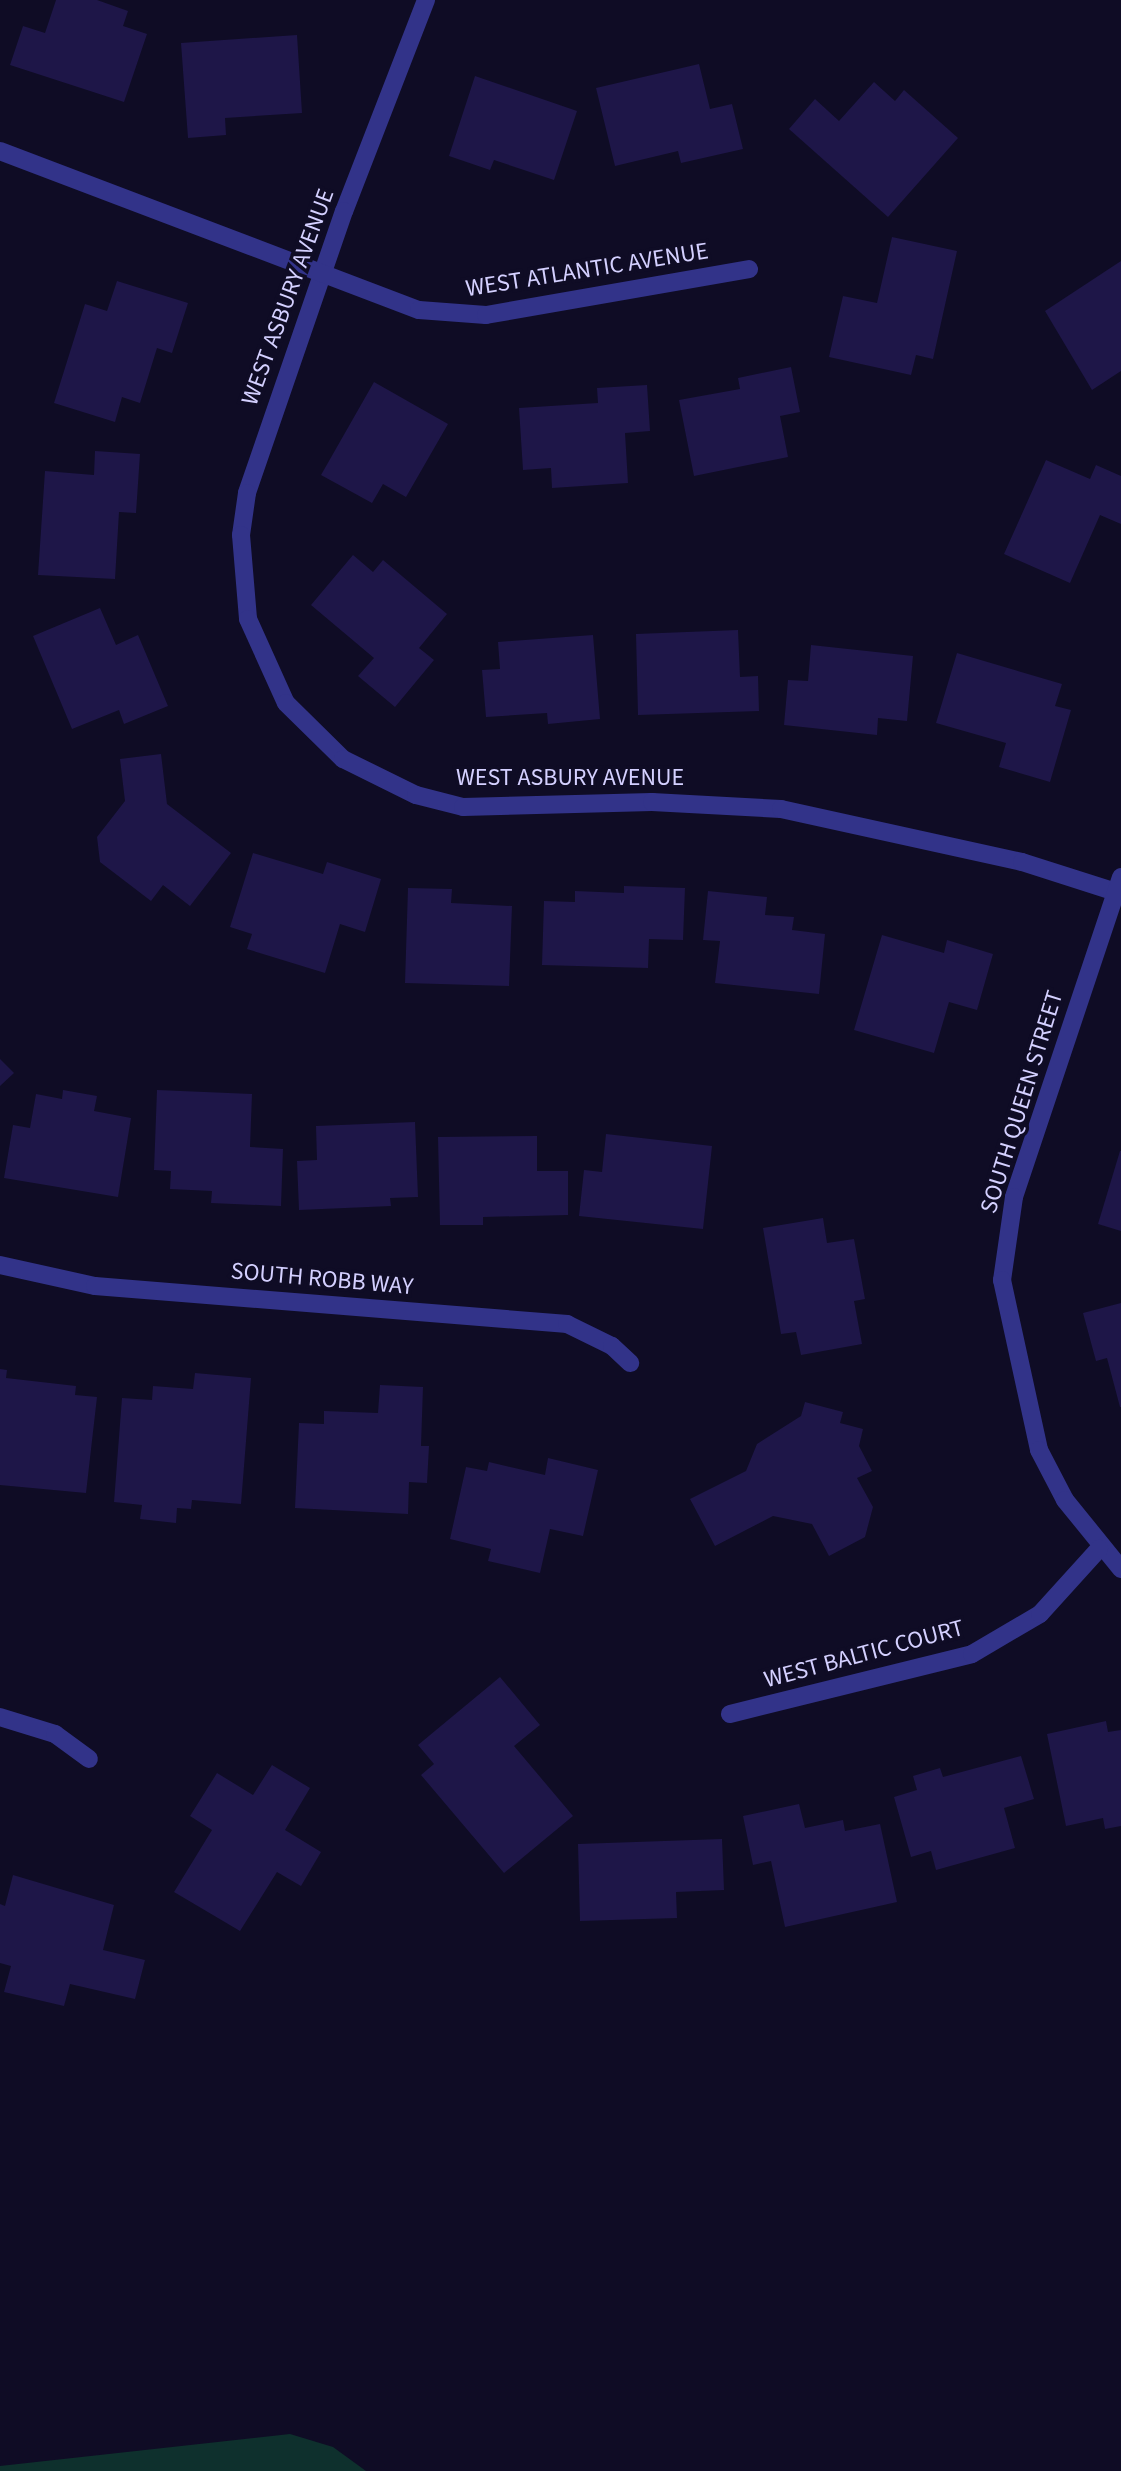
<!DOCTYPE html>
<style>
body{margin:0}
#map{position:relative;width:1121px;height:2471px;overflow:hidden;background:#0f0c25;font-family:"Source Sans 3",sans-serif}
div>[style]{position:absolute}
.green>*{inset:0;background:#0e302d}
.building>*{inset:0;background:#1e1648}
.minor>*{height:18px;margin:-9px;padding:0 9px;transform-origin:9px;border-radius:9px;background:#323389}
span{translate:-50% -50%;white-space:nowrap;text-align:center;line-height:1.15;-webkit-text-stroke:7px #0f0c25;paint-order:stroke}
.street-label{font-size:24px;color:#d4d0ff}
</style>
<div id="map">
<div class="green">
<div style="clip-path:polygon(290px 2434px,333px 2447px,366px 2471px,0 2471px,0 2466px)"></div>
</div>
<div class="building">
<div style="clip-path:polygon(56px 0,97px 0,128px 11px,123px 26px,147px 34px,124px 102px,10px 65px,23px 26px,45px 33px)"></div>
<div style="clip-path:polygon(297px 35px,302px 113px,225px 118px,226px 135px,188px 138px,181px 43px)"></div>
<div style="clip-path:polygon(699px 64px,710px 109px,732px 104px,743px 149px,681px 163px,678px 151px,615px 166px,596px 88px)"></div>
<div style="clip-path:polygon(475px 76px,577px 111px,554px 180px,494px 160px,490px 170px,449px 156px)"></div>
<div style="clip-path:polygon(874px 82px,895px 101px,904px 90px,958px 138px,888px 217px,789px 129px,815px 99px,839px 121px)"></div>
<div style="clip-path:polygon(892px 237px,957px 251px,933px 359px,916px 355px,911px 375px,829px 357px,843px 296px,877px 303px)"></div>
<div style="clip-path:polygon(1121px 261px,1121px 371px,1092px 390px,1045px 311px)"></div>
<div style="clip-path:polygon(117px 281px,188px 303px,172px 353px,157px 348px,140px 403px,122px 397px,115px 422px,54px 403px,85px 304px,107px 311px)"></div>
<div style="clip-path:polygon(791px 367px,800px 412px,780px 416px,788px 457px,694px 476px,679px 400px,740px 389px,738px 378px)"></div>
<div style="clip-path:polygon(374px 382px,448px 424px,406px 497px,383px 484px,372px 503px,321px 475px)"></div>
<div style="clip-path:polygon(647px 385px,650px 431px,625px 433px,628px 483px,552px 488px,551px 468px,523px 470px,519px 408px,598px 403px,597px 388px)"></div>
<div style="clip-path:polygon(95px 451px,140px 454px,136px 513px,119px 512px,115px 579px,38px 575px,45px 471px,94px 475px)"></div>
<div style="clip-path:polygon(1046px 460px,1090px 479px,1096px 465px,1121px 476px,1121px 524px,1100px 515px,1070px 583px,1004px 554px)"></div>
<div style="clip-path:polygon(353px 555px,373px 572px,383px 560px,447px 614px,419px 648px,434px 660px,395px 707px,358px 676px,374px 658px,311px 605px)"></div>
<div style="clip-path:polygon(100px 608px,116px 645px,138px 635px,168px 706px,124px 724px,119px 710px,72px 729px,33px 636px)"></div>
<div style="clip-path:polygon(738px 630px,740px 677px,758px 676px,759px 711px,638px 715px,636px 634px)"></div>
<div style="clip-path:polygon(593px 635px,600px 719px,548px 724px,547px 713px,486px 717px,482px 670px,500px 669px,498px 642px)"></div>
<div style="clip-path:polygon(811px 645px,913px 656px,907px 721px,878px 718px,877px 735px,784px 725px,788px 680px,808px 681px)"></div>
<div style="clip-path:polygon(957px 653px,1062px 684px,1055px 706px,1071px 710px,1050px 782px,999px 767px,1006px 743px,936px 723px)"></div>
<div style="clip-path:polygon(161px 754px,167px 804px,231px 853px,190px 906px,163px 885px,151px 901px,100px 862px,97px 837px,125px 801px,120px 759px)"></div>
<div style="clip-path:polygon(253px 853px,323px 874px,327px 862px,381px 879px,365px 932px,340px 924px,325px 973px,247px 949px,252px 934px,230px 927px)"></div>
<div style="clip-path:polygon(624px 886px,685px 888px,683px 940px,649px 939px,648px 968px,542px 965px,544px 901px,575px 902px,575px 891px,624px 893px)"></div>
<div style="clip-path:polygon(408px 888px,452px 889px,451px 903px,512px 906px,509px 986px,405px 983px)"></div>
<div style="clip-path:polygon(708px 891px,767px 897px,765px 915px,794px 917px,792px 930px,825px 934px,819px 994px,715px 983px,720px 941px,703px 940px)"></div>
<div style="clip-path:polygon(882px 935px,944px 953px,947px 940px,993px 954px,977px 1010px,949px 1002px,934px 1053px,854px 1030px)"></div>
<div style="clip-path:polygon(0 1059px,14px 1073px,0 1086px)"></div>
<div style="clip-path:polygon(63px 1090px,97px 1096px,94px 1111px,131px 1118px,118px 1197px,4px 1178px,13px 1125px,30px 1128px,36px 1094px,62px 1099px)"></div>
<div style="clip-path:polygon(157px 1090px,252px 1094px,250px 1147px,283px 1149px,281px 1206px,211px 1203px,212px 1191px,170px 1189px,171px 1171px,154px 1170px)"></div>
<div style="clip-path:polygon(415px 1122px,418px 1197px,390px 1198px,391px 1206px,299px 1210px,297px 1161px,317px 1160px,316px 1126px)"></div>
<div style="clip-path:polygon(606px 1134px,712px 1146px,703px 1229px,579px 1216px,584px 1170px,602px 1172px)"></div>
<div style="clip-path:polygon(537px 1136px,537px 1171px,568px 1171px,568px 1215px,483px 1217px,483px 1225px,440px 1225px,438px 1137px)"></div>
<div style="clip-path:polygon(1120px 1151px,1121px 1151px,1121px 1231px,1098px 1224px)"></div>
<div style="clip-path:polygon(823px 1218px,827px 1243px,854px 1239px,865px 1299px,854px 1301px,862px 1344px,801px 1355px,796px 1332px,781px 1334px,763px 1228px)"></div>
<div style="clip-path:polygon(1121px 1303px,1121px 1407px,1120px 1407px,1107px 1358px,1096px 1361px,1083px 1313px)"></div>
<div style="clip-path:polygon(0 1369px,7px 1370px,6px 1378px,76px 1386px,75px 1395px,97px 1397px,86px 1493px,0 1485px)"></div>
<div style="clip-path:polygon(195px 1373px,251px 1378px,241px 1504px,192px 1500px,191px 1509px,177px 1508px,176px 1523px,140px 1519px,142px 1505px,114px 1502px,122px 1398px,152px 1400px,153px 1386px,193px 1389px)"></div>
<div style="clip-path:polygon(380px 1385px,423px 1387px,421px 1446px,429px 1446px,427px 1483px,409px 1482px,408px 1514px,295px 1508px,299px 1423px,324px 1424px,324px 1411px,378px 1413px)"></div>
<div style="clip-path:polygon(805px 1402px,843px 1412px,840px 1423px,863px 1429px,859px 1446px,872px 1471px,857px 1478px,873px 1507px,865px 1537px,829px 1556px,812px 1524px,773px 1516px,715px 1546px,690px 1499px,746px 1471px,757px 1444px,801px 1416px)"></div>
<div style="clip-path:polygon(548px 1458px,598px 1470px,583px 1536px,550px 1529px,540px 1573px,488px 1561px,491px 1549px,450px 1539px,466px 1467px,487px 1471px,489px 1462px,545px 1475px)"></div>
<div style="clip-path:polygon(500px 1677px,540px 1725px,514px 1746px,573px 1816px,504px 1873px,421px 1775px,434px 1764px,418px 1745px)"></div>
<div style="clip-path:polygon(1106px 1721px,1108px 1732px,1121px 1730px,1121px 1826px,1105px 1829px,1103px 1818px,1066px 1826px,1047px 1734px)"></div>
<div style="clip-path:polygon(1021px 1756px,1034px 1799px,1004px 1808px,1015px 1848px,936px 1870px,931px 1851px,911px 1857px,894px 1797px,917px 1790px,913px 1776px,940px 1768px,943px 1777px)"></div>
<div style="clip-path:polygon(272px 1765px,310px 1788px,285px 1830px,321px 1852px,301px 1886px,277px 1872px,240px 1931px,174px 1892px,212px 1830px,190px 1816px,217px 1773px,253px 1795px)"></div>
<div style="clip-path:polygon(799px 1804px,805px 1828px,843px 1820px,845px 1831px,880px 1824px,897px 1902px,785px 1927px,771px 1861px,753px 1865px,743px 1816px)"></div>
<div style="clip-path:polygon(722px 1839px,724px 1890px,676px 1892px,677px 1918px,580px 1921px,578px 1844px)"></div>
<div style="clip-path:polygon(13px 1875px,114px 1905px,103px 1950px,145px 1960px,135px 1999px,70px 1984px,64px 2006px,4px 1992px,11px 1966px,0 1963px,0 1904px,5px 1906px)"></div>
</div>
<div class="minor">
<div style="left:426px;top:0;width:226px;rotate:111.2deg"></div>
<div style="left:344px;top:211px;width:298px;rotate:109deg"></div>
<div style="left:247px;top:493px;width:42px;rotate:98.1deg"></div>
<div style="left:241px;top:535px;width:84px;rotate:85.2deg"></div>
<div style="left:248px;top:619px;width:92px;rotate:65.7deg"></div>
<div style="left:286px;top:703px;width:80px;rotate:44.5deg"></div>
<div style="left:343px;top:759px;width:81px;rotate:26.3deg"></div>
<div style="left:416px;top:795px;width:49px;rotate:14.3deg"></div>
<div style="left:463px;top:807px;width:189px;rotate:-1.5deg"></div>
<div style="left:652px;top:802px;width:129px;rotate:3.1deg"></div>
<div style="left:781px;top:809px;width:247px;rotate:12.4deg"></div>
<div style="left:1022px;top:862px;width:99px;rotate:17.7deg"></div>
<div style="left:0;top:151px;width:448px;rotate:20.8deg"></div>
<div style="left:419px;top:310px;width:67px;rotate:4.3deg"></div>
<div style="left:486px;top:315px;width:267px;rotate:-9.9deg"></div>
<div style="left:1121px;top:877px;width:337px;rotate:108.5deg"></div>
<div style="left:1014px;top:1197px;width:84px;rotate:98.2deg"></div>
<div style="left:1002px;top:1280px;width:174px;rotate:77.7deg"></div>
<div style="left:1039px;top:1450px;width:56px;rotate:62.5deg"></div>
<div style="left:1065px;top:1500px;width:89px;rotate:50.9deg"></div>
<div style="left:0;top:1265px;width:97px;rotate:12.5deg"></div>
<div style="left:95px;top:1286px;width:474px;rotate:4.6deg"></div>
<div style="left:567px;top:1324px;width:50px;rotate:26.1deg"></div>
<div style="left:612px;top:1346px;width:25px;rotate:43deg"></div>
<div style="left:730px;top:1714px;width:249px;rotate:-13.9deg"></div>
<div style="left:972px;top:1654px;width:79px;rotate:-30.5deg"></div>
<div style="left:1040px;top:1614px;width:88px;rotate:-47.8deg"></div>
<div style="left:0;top:1717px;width:58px;rotate:17.2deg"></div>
<div style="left:55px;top:1734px;width:42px;rotate:36.3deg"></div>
</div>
<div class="street-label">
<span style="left:587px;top:270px;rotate:-9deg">WEST ATLANTIC AVENUE</span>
<span style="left:288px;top:297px;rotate:-70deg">WEST ASBURY AVENUE</span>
<span style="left:570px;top:778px">WEST ASBURY AVENUE</span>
<span style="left:1022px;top:1102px;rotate:-73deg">SOUTH QUEEN STREET</span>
<span style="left:322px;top:1279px;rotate:5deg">SOUTH ROBB WAY</span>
<span style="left:864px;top:1654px;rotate:-15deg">WEST BALTIC COURT</span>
</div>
</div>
